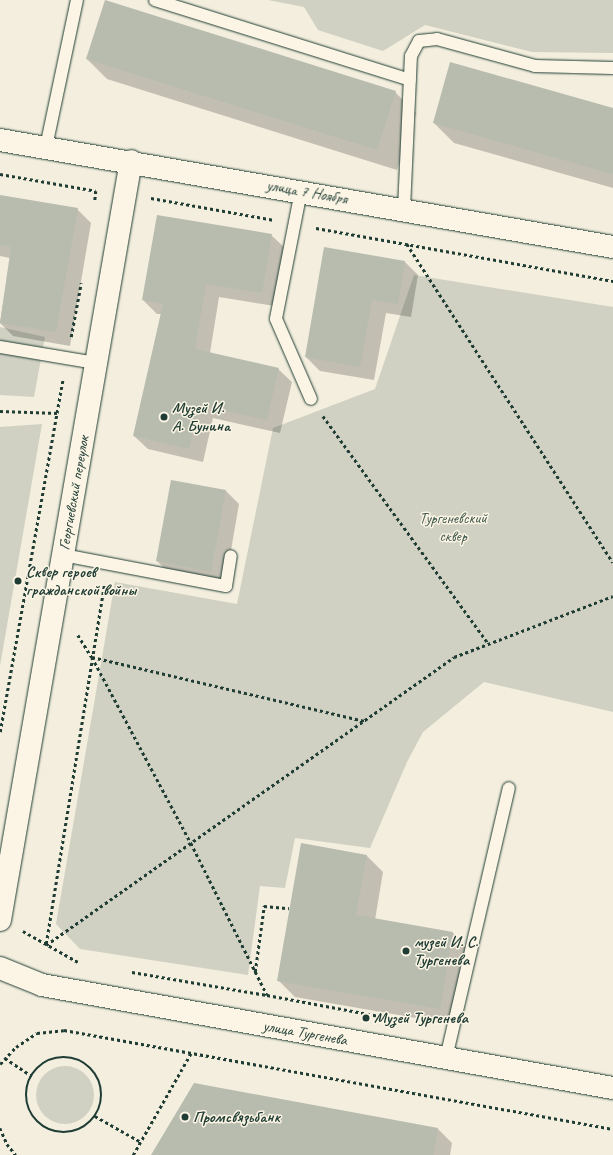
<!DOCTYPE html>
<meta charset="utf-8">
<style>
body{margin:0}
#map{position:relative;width:613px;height:1155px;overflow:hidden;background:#f3eede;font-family:Caveat,sans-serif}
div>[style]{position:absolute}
.green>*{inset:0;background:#d0d1c2}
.round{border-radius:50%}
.shadow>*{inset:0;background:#0003}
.building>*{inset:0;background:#b8bcae}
.path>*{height:2.5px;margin-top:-1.25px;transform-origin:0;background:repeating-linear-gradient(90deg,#1f3d34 0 3px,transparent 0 6px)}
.path>.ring{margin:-1.25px;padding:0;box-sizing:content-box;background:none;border:2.5px solid #1f3d34;border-radius:50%}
.roads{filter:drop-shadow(0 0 1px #1f3d34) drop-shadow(0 0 1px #1f3d34)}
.service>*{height:12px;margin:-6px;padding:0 6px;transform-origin:6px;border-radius:6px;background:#fcf5e5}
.minor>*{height:22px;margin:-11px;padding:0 11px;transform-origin:11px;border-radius:11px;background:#fcf5e5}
.primary>*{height:22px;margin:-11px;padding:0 11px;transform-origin:11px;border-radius:11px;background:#fcf5e5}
.dots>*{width:11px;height:11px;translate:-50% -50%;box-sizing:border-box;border:2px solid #fcf5e5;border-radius:50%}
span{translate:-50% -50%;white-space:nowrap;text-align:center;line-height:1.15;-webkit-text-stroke:3px #fcf5e5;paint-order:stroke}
.street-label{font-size:16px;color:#1f3d34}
.poi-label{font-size:16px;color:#1f3d34;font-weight:700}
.left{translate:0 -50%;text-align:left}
.park-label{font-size:16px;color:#425b50}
</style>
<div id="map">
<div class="green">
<div style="clip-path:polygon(268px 0,613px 0,613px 53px,532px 52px,425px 25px,383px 51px,318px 30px,304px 7px)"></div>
<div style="clip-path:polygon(414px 275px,613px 307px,613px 712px,484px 682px,423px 732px,407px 762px,370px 848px,295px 838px,285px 888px,260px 886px,248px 975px,80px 949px,56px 924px,115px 582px,237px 604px,273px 428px,375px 389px)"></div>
<div style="clip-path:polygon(0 327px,45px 337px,34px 397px,0 395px)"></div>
<div style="clip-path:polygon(42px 424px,0 666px,0 427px)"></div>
<div class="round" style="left:36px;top:1066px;width:58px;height:58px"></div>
</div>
<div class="shadow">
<div style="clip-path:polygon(87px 59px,395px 92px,416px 113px,397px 170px,107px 79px)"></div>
<div style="clip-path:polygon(613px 109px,613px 188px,454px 143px,434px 123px)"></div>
<div style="clip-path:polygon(0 196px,77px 209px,91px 223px,70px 346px,13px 336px,0 323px,10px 258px,0 256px)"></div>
<div style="clip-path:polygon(271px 235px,285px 248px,275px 306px,219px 297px,210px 353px,278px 369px,292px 382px,280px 433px,213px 418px,203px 462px,148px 449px,134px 436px,161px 314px,157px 314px,143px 300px)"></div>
<div style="clip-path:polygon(405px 262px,418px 275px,411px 317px,386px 313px,374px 380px,320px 371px,306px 357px)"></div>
<div style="clip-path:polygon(226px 491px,239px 504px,225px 585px,171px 575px,157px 561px)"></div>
<div style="clip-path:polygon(366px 855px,383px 872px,375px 920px,453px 933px,470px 950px,456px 1025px,295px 997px,278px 980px)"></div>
<div style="clip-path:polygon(195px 1084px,438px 1129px,452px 1143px,450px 1155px,152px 1155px)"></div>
</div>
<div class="building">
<div style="clip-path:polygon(105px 0,396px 91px,377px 150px,86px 59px)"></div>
<div style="clip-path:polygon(450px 62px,613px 108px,613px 174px,433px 123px)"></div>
<div style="clip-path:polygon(0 195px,78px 208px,56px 332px,0 323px,11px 247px,0 245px)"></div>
<div style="clip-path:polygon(157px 215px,272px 234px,262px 293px,206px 284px,195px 349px,279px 368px,267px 420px,199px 405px,189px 449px,133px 436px,163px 304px,142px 300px)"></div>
<div style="clip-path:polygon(324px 247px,405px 261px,398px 304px,372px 300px,360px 367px,305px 357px)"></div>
<div style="clip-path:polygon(171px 480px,226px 490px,211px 572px,156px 561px)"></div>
<div style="clip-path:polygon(301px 843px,367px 855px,356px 915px,453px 932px,440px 1009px,277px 981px)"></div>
<div style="clip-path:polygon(194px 1083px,438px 1128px,433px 1155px,151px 1155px)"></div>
</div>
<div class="path">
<div style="left:0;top:174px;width:97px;rotate:10deg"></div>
<div style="left:96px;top:191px;width:10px;rotate:96deg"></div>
<div style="left:151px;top:198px;width:125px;rotate:10.1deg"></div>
<div style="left:316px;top:228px;width:302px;rotate:10.1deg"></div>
<div style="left:407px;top:244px;width:379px;rotate:57.1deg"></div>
<div style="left:71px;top:337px;width:55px;rotate:-79.5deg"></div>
<div style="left:0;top:411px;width:58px;rotate:2deg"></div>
<div style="left:323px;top:416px;width:281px;rotate:54deg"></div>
<div style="left:78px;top:635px;width:26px;rotate:58deg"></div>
<div style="left:92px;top:657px;width:211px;rotate:62deg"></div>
<div style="left:191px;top:843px;width:170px;rotate:63.4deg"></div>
<div style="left:267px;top:995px;width:136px;rotate:10.6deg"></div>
<div style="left:92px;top:657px;width:280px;rotate:13.2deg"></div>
<div style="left:0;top:732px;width:359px;rotate:-79.9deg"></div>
<div style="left:23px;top:931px;width:63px;rotate:29.4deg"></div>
<div style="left:46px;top:944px;width:365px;rotate:-80.8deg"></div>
<div style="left:46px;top:945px;width:499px;rotate:-35.2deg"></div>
<div style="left:454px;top:657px;width:170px;rotate:-21deg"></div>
<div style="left:132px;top:972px;width:137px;rotate:9.7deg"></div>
<div style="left:255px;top:972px;width:67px;rotate:-82.2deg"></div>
<div style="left:264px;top:906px;width:25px;rotate:5deg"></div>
<div class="ring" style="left:26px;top:1057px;width:73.5px;height:73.5px"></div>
<div style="left:5px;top:1058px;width:32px;rotate:34deg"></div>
<div style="left:0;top:1064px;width:23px;rotate:-47deg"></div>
<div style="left:16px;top:1047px;width:25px;rotate:-34deg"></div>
<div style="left:37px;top:1033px;width:27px;rotate:-6deg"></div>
<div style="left:64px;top:1030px;width:558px;rotate:10.22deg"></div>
<div style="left:95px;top:1116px;width:53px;rotate:29.5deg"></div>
<div style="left:0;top:1128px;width:17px;rotate:66deg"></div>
<div style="left:7px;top:1144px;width:14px;rotate:51deg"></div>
<div style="left:133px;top:1155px;width:117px;rotate:-60.4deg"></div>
</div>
<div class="roads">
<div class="service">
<div style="left:155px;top:0;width:267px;rotate:17.4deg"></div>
<div style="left:46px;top:147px;width:150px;rotate:-78.1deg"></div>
<div style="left:301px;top:191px;width:130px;rotate:101.1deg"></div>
<div style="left:276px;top:319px;width:87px;rotate:66.4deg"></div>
<div style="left:404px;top:209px;width:153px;rotate:-87.4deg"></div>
<div style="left:411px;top:56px;width:17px;rotate:-62deg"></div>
<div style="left:419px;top:41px;width:18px;rotate:-6deg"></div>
<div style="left:437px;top:39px;width:102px;rotate:15.4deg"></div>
<div style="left:535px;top:66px;width:78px;rotate:1.5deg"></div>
<div style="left:0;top:347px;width:97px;rotate:9.5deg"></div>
<div style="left:63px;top:555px;width:166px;rotate:10.8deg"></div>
<div style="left:226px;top:586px;width:30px;rotate:-81deg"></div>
<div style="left:446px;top:1058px;width:277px;rotate:-76.9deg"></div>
</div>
<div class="minor">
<div style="left:0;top:140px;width:622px;rotate:9.9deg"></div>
<div style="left:0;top:920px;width:770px;rotate:-80.21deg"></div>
</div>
<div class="primary">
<div style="left:0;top:968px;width:45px;rotate:22deg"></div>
<div style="left:42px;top:985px;width:580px;rotate:10.23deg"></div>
</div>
</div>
<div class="dots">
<div style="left:164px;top:417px;background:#1f3d34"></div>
<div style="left:18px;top:581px;background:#1f3d34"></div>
<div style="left:406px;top:951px;background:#1f3d34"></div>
<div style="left:366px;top:1018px;background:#1f3d34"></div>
<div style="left:185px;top:1117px;background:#1f3d34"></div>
</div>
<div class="street-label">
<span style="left:307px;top:192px;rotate:10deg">улица 7 Ноября</span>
<span style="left:74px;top:493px;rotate:-80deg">Георгиевский переулок</span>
<span style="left:305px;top:1033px;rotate:10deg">улица Тургенева</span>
</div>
<div class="poi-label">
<span class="left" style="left:172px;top:417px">Музей И.<br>А. Бунина</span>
<span class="left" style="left:26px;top:581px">Сквер героев<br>гражданской войны</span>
<span class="left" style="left:414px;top:951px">музей И. С.<br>Тургенева</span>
<span class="left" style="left:374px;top:1018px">Музей Тургенева</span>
<span class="left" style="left:193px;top:1117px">Промсвязьбанк</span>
</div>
<div class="park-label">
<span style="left:453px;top:527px">Тургеневский<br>сквер</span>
</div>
</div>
